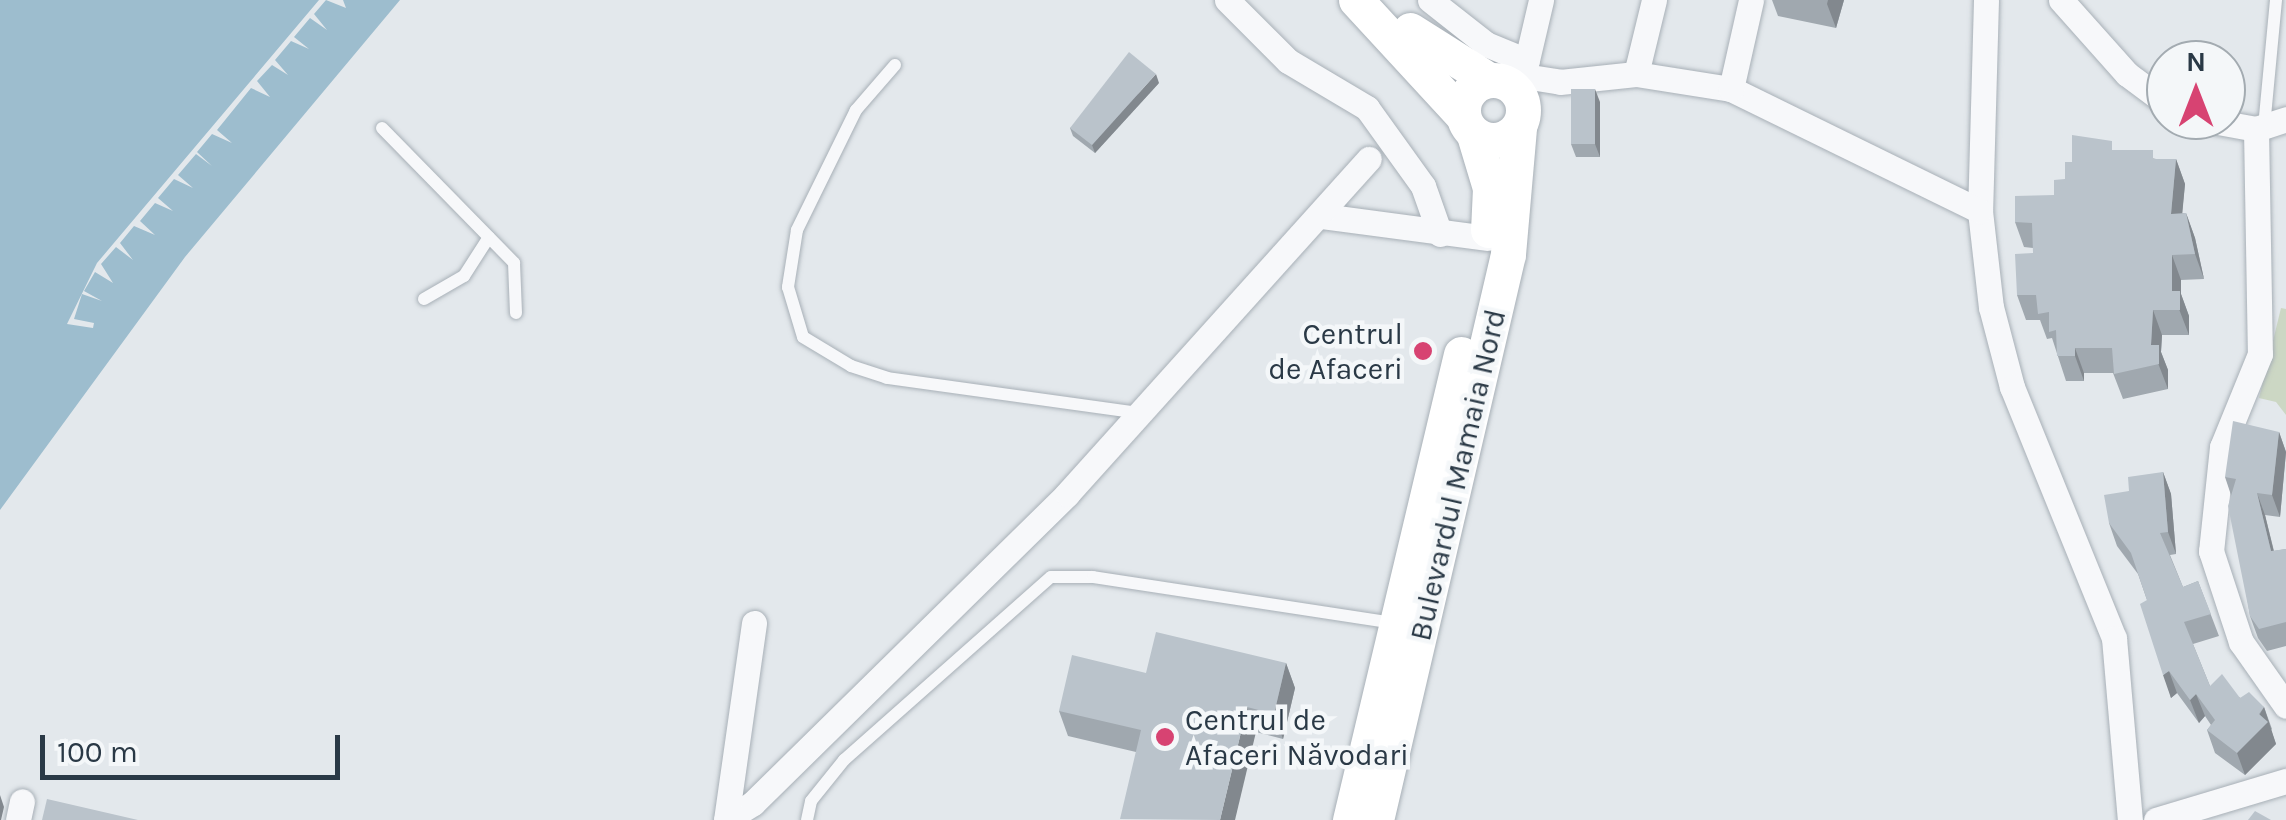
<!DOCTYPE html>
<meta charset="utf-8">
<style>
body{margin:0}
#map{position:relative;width:2286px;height:820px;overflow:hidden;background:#e3e8ec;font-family:Karla,sans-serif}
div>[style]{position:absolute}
.green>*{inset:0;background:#ccd7c4}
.water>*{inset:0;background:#9dbdce}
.roads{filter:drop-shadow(0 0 2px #a8b0b7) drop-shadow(0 0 2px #a8b0b7)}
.service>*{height:12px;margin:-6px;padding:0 6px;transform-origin:6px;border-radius:6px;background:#f7f8fa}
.minor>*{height:25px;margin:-12.5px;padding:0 12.5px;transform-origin:12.5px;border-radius:12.5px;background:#f7f8fa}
.secondary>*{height:35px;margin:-17.5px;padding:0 17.5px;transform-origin:17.5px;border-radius:17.5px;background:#fff}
.secondary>.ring{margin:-17.5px;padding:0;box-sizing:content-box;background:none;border:35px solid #fff;border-radius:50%}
.wall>*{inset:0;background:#a0a8af}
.shaded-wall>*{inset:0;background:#82888e}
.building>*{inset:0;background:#bac3cb}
.dots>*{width:28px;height:28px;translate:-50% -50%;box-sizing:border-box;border:5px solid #f4f7f9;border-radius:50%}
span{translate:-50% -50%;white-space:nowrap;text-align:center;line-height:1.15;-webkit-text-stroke:9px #f4f7f9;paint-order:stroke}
.poi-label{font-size:30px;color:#2a3946}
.right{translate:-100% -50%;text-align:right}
.left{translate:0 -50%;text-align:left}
.street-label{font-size:30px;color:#2a3946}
.north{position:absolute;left:2146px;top:40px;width:100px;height:100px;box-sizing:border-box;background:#f4f7f9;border:2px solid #a3abb1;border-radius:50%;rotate:0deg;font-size:28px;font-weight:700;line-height:40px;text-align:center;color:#2a3946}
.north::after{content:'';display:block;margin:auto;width:35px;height:45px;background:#d74372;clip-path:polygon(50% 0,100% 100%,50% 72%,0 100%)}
.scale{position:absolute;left:40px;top:735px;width:300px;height:45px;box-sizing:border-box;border:5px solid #2a3946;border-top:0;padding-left:12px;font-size:30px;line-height:35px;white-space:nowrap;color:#2a3946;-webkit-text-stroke:8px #f4f7f9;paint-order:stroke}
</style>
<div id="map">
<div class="green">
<div style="clip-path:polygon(2281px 308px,2286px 309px,2286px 415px,2276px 402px,2259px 398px)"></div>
</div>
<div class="water">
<div style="clip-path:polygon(0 0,319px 0,97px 263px,67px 324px,93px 328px,94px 323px,74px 319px,82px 294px,102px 301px,84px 291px,95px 272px,113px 283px,101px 264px,116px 247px,133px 260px,120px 243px,134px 226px,155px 235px,140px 221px,155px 203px,173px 211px,158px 198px,174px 179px,193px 188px,178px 175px,196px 154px,212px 166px,197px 152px,212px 134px,232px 143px,217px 130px,251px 88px,270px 97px,257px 81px,272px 65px,288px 75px,275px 60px,291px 41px,309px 49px,294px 37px,310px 18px,327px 30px,314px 14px,326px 0,346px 8px,343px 0,400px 0,185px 257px,0 510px)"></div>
</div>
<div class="roads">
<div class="service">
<div style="left:895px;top:65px;width:60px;rotate:130.9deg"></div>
<div style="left:856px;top:110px;width:134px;rotate:116.2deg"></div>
<div style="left:797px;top:230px;width:58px;rotate:99deg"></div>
<div style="left:788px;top:287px;width:52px;rotate:73.3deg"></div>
<div style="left:803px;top:337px;width:56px;rotate:31.1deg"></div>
<div style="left:851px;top:366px;width:38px;rotate:18deg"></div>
<div style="left:887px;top:378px;width:255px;rotate:7.9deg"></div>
<div style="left:2264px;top:127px;width:128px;rotate:-84.6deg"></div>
<div style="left:382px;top:128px;width:189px;rotate:45.6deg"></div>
<div style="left:514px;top:263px;width:50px;rotate:87.7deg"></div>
<div style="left:424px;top:299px;width:46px;rotate:-29.9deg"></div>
<div style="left:464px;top:276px;width:46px;rotate:-57.3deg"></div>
<div style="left:807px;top:820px;width:19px;rotate:-78deg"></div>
<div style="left:811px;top:801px;width:53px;rotate:-51.2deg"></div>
<div style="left:844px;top:760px;width:276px;rotate:-41.5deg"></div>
<div style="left:1051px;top:577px;width:42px"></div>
<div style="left:1093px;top:577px;width:304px;rotate:8.7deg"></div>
</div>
<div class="minor">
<div style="left:1227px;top:0;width:86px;rotate:45deg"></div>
<div style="left:1288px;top:61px;width:92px;rotate:30.7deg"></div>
<div style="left:1367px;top:108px;width:96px;rotate:54.3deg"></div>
<div style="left:1423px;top:186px;width:51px;rotate:70.5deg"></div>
<div style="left:1430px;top:0;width:71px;rotate:38.2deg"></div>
<div style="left:1486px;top:44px;width:44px;rotate:22.5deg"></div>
<div style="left:1986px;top:0;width:211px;rotate:91.6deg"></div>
<div style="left:1980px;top:211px;width:97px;rotate:83.5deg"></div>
<div style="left:1991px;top:307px;width:83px;rotate:75.3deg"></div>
<div style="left:2012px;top:387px;width:271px;rotate:67.9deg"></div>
<div style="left:2114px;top:638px;width:183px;rotate:85deg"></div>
<div style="left:2061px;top:0;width:99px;rotate:48.3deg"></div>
<div style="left:2127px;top:74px;width:49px;rotate:36.6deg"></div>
<div style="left:1636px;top:74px;width:76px;rotate:-76.3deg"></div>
<div style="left:1524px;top:76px;width:36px;rotate:9deg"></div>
<div style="left:1560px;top:82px;width:76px;rotate:-6deg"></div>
<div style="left:1636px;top:74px;width:96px;rotate:9deg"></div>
<div style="left:1731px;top:89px;width:277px;rotate:26.1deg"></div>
<div style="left:1523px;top:77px;width:79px;rotate:-76.8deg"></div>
<div style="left:1731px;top:89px;width:91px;rotate:-77.3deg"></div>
<div style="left:2207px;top:120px;width:50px;rotate:10.4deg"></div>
<div style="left:2256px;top:129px;width:32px;rotate:-18deg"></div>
<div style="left:2256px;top:129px;width:225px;rotate:89deg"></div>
<div style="left:2260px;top:354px;width:100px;rotate:112.2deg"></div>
<div style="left:2222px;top:447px;width:105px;rotate:96deg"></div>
<div style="left:2211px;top:551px;width:96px;rotate:71.8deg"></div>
<div style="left:2241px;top:642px;width:78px;rotate:54.9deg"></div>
<div style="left:1322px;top:216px;width:166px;rotate:7.6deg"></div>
<div style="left:18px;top:820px;width:19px;rotate:-78deg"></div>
<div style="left:726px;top:820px;width:32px;rotate:-32deg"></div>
<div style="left:753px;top:803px;width:441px;rotate:-44.5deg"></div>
<div style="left:1067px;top:494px;width:451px;rotate:-48deg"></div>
<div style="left:726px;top:820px;width:199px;rotate:-81.9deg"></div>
<div style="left:2156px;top:820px;width:136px;rotate:-16.7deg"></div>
</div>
<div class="secondary">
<div style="left:1356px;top:0;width:158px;rotate:47.3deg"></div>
<div style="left:1410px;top:30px;width:93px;rotate:32.3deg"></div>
<div class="ring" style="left:1463px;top:80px;width:25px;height:25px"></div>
<div style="left:1474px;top:135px;width:55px;rotate:73.2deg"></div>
<div style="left:1490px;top:188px;width:42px;rotate:92.7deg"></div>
<div style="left:1350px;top:820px;width:479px;rotate:-76.6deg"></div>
<div style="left:1376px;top:820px;width:581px;rotate:-76.87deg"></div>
<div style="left:1508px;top:254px;width:127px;rotate:-85deg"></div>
</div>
</div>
<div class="wall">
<div style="clip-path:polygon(1772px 0,1844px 0,1836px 28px,1778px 16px)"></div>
<div style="clip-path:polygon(1159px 83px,1095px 153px,1073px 136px,1070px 128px)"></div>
<div style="clip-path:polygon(1600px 102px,1600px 157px,1576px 157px,1571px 144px)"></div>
<div style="clip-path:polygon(2115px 150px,2156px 159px,2176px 159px,2185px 184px,2182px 213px,2186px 213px,2195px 238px,2204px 279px,2181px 280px,2181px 294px,2189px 316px,2189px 335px,2162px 335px,2161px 352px,2168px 370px,2168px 389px,2123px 399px,2113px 373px,2084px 373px,2084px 381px,2066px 381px,2052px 338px,2047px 339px,2040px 320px,2026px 320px,2017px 295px,2033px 253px,2033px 248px,2024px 247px,2015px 222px,2054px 195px,2065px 179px,2072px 162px)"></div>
<div style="clip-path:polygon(2279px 432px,2286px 452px,2280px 517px,2265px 515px,2274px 551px,2286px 549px,2286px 646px,2267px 651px,2258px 638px,2250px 616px,2231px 495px,2225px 477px)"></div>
<div style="clip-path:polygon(2163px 472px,2171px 494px,2176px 554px,2170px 555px,2183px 587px,2198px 581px,2219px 636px,2193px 644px,2210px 686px,2264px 707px,2272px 729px,2271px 730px,2276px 744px,2245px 775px,2215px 753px,2207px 730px,2211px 725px,2205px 716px,2199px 723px,2177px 693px,2171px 698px,2147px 600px,2138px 574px,2117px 546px,2109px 523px,2129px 491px)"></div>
<div style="clip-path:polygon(1286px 663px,1295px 688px,1283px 739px,1256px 732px,1136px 752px,1068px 736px,1059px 711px,1146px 673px)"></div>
</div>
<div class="shaded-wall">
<div style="clip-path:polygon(1828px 0,1844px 0,1836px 28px,1827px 4px)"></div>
<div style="clip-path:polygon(1156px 74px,1159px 83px,1095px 153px,1092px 145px)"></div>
<div style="clip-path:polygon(1595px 89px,1600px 102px,1600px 157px,1595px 144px)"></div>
<div style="clip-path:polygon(2176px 159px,2185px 184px,2180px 238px,2171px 214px)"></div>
<div style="clip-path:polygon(2186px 213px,2195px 238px,2204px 279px,2195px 254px)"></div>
<div style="clip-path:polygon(2172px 255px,2181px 280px,2181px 294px,2189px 316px,2189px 335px,2172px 291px)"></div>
<div style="clip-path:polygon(2153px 310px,2162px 335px,2161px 352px,2168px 370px,2168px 389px,2151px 345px)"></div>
<div style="clip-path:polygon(2075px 348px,2084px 373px,2084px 381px,2075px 356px)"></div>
<div style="clip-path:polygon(2279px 432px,2286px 452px,2280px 517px,2272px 495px)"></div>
<div style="clip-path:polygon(2163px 472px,2171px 494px,2176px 554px,2168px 532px)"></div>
<div style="clip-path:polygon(2257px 493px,2265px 515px,2279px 573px,2271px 551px)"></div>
<div style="clip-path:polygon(1286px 663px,1295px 688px,1283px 739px,1274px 714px)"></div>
<div style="clip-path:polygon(2169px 671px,2177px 693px,2171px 698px,2163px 675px)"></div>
<div style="clip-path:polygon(2196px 694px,2205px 716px,2199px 723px,2190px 700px)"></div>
<div style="clip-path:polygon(1247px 707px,1256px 732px,1235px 820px,1220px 820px)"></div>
<div style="clip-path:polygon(2264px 707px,2276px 744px,2245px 775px,2237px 753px)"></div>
<div style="clip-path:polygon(0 795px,4px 807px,1px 820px,0 820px)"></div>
</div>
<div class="building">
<div style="clip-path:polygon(1129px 52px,1156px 74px,1092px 145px,1070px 128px)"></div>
<div style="clip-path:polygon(1571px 89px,1595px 89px,1595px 144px,1571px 144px)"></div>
<div style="clip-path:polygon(2072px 135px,2112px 141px,2112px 150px,2153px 150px,2153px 159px,2176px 159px,2171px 214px,2186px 213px,2195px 254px,2172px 255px,2172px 291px,2180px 291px,2180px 310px,2153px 310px,2151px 345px,2159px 345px,2159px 364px,2114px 374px,2112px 348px,2075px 348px,2075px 356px,2057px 356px,2056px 330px,2049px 332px,2049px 312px,2038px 314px,2036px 295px,2017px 295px,2015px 254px,2033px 253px,2032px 223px,2015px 222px,2015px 196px,2054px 195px,2054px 180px,2065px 179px,2065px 162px,2072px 162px)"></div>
<div style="clip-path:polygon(2233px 421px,2279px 432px,2272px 495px,2257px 493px,2271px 551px,2286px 549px,2286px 622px,2259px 629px,2250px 616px,2228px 506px,2236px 479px,2225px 477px)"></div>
<div style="clip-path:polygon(2163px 472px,2168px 532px,2160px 533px,2183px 587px,2198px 581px,2211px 614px,2184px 622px,2210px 686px,2222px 674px,2240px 698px,2249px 692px,2264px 707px,2259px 714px,2268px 722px,2237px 753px,2207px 730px,2215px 720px,2196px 694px,2190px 700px,2169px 671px,2163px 675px,2140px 604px,2147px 600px,2131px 553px,2109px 523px,2104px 495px,2129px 491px,2128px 477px)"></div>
<div style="clip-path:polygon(1156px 632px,1286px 663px,1274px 714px,1247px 707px,1220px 820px,1120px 819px,1141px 730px,1059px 711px,1072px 655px,1146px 673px)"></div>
<div style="clip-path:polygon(47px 799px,138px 820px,42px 820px)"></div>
<div style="clip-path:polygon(2255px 811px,2271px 820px,2248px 820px)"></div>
</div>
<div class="dots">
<div style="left:1423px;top:351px;background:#d74372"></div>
<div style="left:1165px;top:737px;background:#d74372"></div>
</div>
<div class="poi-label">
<span class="right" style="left:1403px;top:351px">Centrul<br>de Afaceri</span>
<span class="left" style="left:1185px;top:737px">Centrul de<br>Afaceri Năvodari</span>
</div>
<div class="street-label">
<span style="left:1458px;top:475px;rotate:-77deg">Bulevardul Mamaia Nord</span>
</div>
<div class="north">N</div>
<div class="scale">100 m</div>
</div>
